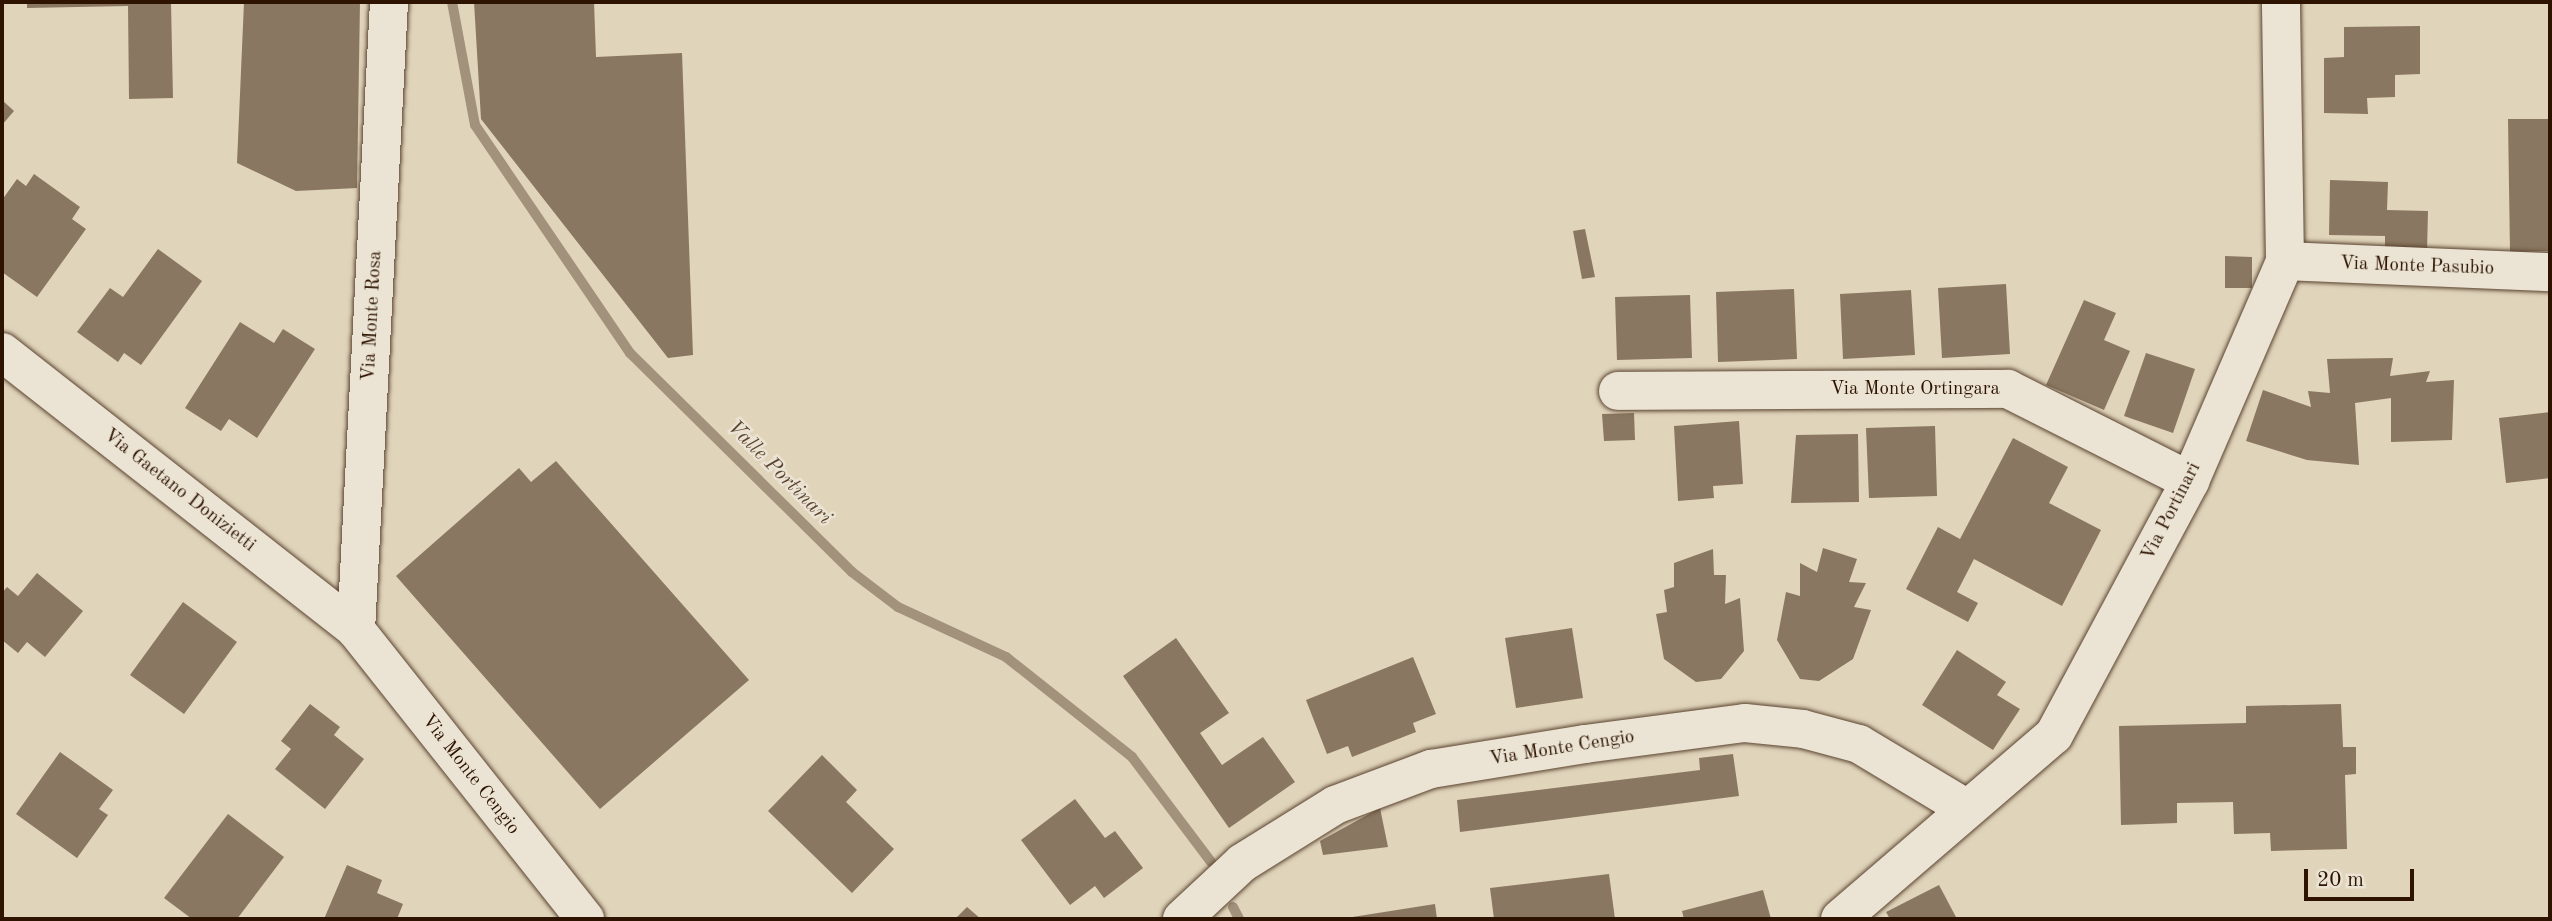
<!DOCTYPE html>
<style>
body{margin:0}
#map{position:relative;width:2552px;height:921px;overflow:hidden;background:#e0d4bb;font-family:"Old Standard TT",serif}
div>[style]{position:absolute}
.stream>*{height:10px;margin:-5px;padding:0 5px;transform-origin:5px;border-radius:5px;background:#a3927b}
.building>*{inset:0;background:#8a7761}
.roads{filter:drop-shadow(0 0 2px #5a432f) drop-shadow(0 0 2px #5a432f)}
.minor>*{height:38px;margin:-19px;padding:0 19px;transform-origin:19px;border-radius:19px;background:#ebe3d3}
span{translate:-50% -50%;white-space:nowrap;text-align:center;line-height:1.15;-webkit-text-stroke:5px #ebe3d3;paint-order:stroke}
.street-label{font-size:19px;color:#2d1300}
.water-label{font-size:21px;color:#5c4631;font-style:italic}
.frame{position:absolute;inset:0;border:4px solid #2d1300;pointer-events:none}
.scale{position:absolute;left:2304px;top:869px;width:110px;height:32px;box-sizing:border-box;border:4px solid #2d1300;border-top:0;padding-left:9px;font-size:21px;line-height:24px;white-space:nowrap;color:#2d1300;-webkit-text-stroke:5px #ebe3d3;paint-order:stroke}
</style>
<div id="map">
<div class="stream">
<div style="left:452px;top:2px;width:125px;rotate:79.4deg"></div>
<div style="left:475px;top:125px;width:276px;rotate:55.8deg"></div>
<div style="left:630px;top:353px;width:312px;rotate:44.6deg"></div>
<div style="left:852px;top:572px;width:58px;rotate:37.3deg"></div>
<div style="left:898px;top:607px;width:119px;rotate:24.8deg"></div>
<div style="left:1006px;top:657px;width:161px;rotate:38.4deg"></div>
<div style="left:1132px;top:757px;width:131px;rotate:53deg"></div>
<div style="left:1233px;top:907px;width:13px;rotate:63deg"></div>
</div>
<div class="building">
<div style="clip-path:polygon(27px 2px,171px 2px,173px 98px,129px 99px,128px 6px,27px 8px)"></div>
<div style="clip-path:polygon(244px 2px,360px 2px,357px 188px,296px 191px,237px 163px)"></div>
<div style="clip-path:polygon(474px 2px,594px 2px,596px 57px,682px 53px,693px 355px,668px 358px,481px 119px)"></div>
<div style="clip-path:polygon(2420px 26px,2420px 74px,2395px 75px,2395px 97px,2367px 98px,2368px 114px,2324px 113px,2324px 58px,2344px 57px,2344px 27px)"></div>
<div style="clip-path:polygon(2px 100px,14px 111px,2px 125px)"></div>
<div style="clip-path:polygon(2508px 119px,2550px 119px,2550px 251px,2510px 252px)"></div>
<div style="clip-path:polygon(34px 174px,80px 207px,72px 219px,86px 229px,37px 297px,2px 272px,2px 200px,17px 179px,26px 186px)"></div>
<div style="clip-path:polygon(2330px 180px,2388px 182px,2387px 210px,2428px 211px,2427px 252px,2385px 251px,2385px 236px,2329px 235px)"></div>
<div style="clip-path:polygon(1585px 229px,1595px 277px,1582px 279px,1573px 231px)"></div>
<div style="clip-path:polygon(158px 249px,202px 281px,141px 365px,124px 353px,118px 362px,77px 332px,110px 288px,123px 297px)"></div>
<div style="clip-path:polygon(2225px 256px,2252px 257px,2252px 288px,2225px 288px)"></div>
<div style="clip-path:polygon(2006px 284px,2010px 354px,1942px 358px,1938px 288px)"></div>
<div style="clip-path:polygon(1794px 289px,1797px 359px,1718px 362px,1716px 292px)"></div>
<div style="clip-path:polygon(1911px 290px,1915px 355px,1843px 359px,1840px 294px)"></div>
<div style="clip-path:polygon(1690px 295px,1692px 358px,1617px 360px,1615px 297px)"></div>
<div style="clip-path:polygon(2084px 300px,2116px 313px,2104px 340px,2130px 351px,2104px 410px,2046px 385px)"></div>
<div style="clip-path:polygon(240px 322px,274px 343px,283px 329px,315px 349px,257px 438px,229px 419px,221px 431px,185px 408px)"></div>
<div style="clip-path:polygon(2146px 353px,2195px 369px,2173px 433px,2124px 416px)"></div>
<div style="clip-path:polygon(2393px 358px,2390px 376px,2430px 371px,2426px 382px,2454px 380px,2452px 440px,2391px 442px,2391px 398px,2355px 403px,2359px 465px,2307px 460px,2246px 441px,2263px 390px,2311px 407px,2308px 391px,2330px 393px,2327px 359px)"></div>
<div style="clip-path:polygon(2550px 412px,2550px 478px,2506px 483px,2499px 418px)"></div>
<div style="clip-path:polygon(1634px 413px,1635px 440px,1604px 441px,1602px 414px)"></div>
<div style="clip-path:polygon(1739px 421px,1743px 484px,1713px 486px,1714px 498px,1678px 501px,1674px 426px)"></div>
<div style="clip-path:polygon(1935px 426px,1937px 496px,1869px 498px,1866px 428px)"></div>
<div style="clip-path:polygon(1858px 434px,1859px 502px,1791px 503px,1796px 435px)"></div>
<div style="clip-path:polygon(2013px 438px,2068px 467px,2049px 503px,2101px 530px,2062px 606px,1974px 559px,1957px 592px,1978px 603px,1968px 622px,1906px 589px,1938px 527px,1960px 539px)"></div>
<div style="clip-path:polygon(556px 461px,749px 680px,600px 809px,396px 576px,519px 468px,531px 482px)"></div>
<div style="clip-path:polygon(1823px 548px,1857px 559px,1849px 582px,1866px 583px,1854px 607px,1871px 610px,1853px 659px,1819px 681px,1800px 679px,1777px 640px,1786px 592px,1800px 596px,1800px 563px,1817px 572px)"></div>
<div style="clip-path:polygon(1713px 549px,1714px 575px,1726px 575px,1725px 604px,1740px 598px,1744px 651px,1721px 679px,1696px 682px,1664px 659px,1656px 614px,1667px 612px,1664px 590px,1674px 587px,1674px 563px)"></div>
<div style="clip-path:polygon(37px 573px,83px 611px,45px 657px,27px 642px,18px 653px,2px 640px,2px 593px,7px 587px,18px 596px)"></div>
<div style="clip-path:polygon(183px 602px,237px 642px,184px 714px,130px 675px)"></div>
<div style="clip-path:polygon(1572px 628px,1583px 698px,1516px 708px,1505px 638px)"></div>
<div style="clip-path:polygon(1176px 638px,1229px 713px,1200px 733px,1222px 765px,1263px 737px,1295px 782px,1229px 828px,1123px 676px)"></div>
<div style="clip-path:polygon(1957px 650px,2006px 682px,1997px 695px,2020px 709px,1993px 750px,1922px 705px)"></div>
<div style="clip-path:polygon(1413px 657px,1436px 714px,1413px 723px,1416px 732px,1352px 757px,1348px 746px,1327px 754px,1306px 700px)"></div>
<div style="clip-path:polygon(310px 704px,340px 727px,334px 735px,364px 759px,325px 809px,275px 769px,291px 749px,281px 741px)"></div>
<div style="clip-path:polygon(2341px 704px,2343px 747px,2356px 747px,2356px 774px,2345px 775px,2347px 849px,2271px 851px,2270px 833px,2234px 834px,2233px 802px,2177px 803px,2177px 823px,2121px 825px,2119px 726px,2246px 723px,2246px 706px)"></div>
<div style="clip-path:polygon(60px 752px,113px 790px,99px 809px,108px 815px,77px 858px,16px 814px)"></div>
<div style="clip-path:polygon(1733px 754px,1739px 796px,1460px 832px,1457px 800px,1700px 770px,1699px 758px)"></div>
<div style="clip-path:polygon(822px 755px,857px 790px,846px 802px,894px 849px,852px 893px,768px 811px)"></div>
<div style="clip-path:polygon(1075px 799px,1105px 838px,1115px 831px,1143px 868px,1104px 898px,1095px 886px,1070px 905px,1021px 840px)"></div>
<div style="clip-path:polygon(1380px 808px,1388px 847px,1323px 855px,1320px 841px)"></div>
<div style="clip-path:polygon(228px 814px,284px 857px,237px 919px,192px 919px,164px 898px)"></div>
<div style="clip-path:polygon(347px 865px,382px 880px,377px 893px,403px 904px,397px 919px,324px 919px)"></div>
<div style="clip-path:polygon(1609px 874px,1615px 919px,1494px 919px,1490px 888px)"></div>
<div style="clip-path:polygon(1939px 885px,1957px 919px,1890px 919px,1886px 912px)"></div>
<div style="clip-path:polygon(1763px 890px,1771px 919px,1684px 919px,1682px 911px)"></div>
<div style="clip-path:polygon(1435px 904px,1437px 919px,1346px 919px,1346px 918px)"></div>
<div style="clip-path:polygon(967px 907px,981px 919px,955px 919px)"></div>
</div>
<div class="roads">
<div class="minor">
<div style="left:2285px;top:261px;width:265px;rotate:2.4deg"></div>
<div style="left:2px;top:352px;width:450px;rotate:38.1deg"></div>
<div style="left:356px;top:630px;width:369px;rotate:51.6deg"></div>
<div style="left:1618px;top:391px;width:390px;rotate:-0.3deg"></div>
<div style="left:2008px;top:389px;width:204px;rotate:26.8deg"></div>
<div style="left:356px;top:630px;width:629px;rotate:-86.99deg"></div>
<div style="left:1182px;top:919px;width:82px;rotate:-43deg"></div>
<div style="left:1242px;top:863px;width:110px;rotate:-31.9deg"></div>
<div style="left:1335px;top:805px;width:103px;rotate:-20.6deg"></div>
<div style="left:1431px;top:769px;width:156px;rotate:-9.2deg"></div>
<div style="left:1585px;top:744px;width:161px;rotate:-7.5deg"></div>
<div style="left:1745px;top:723px;width:58px;rotate:5.9deg"></div>
<div style="left:1803px;top:729px;width:58px;rotate:15deg"></div>
<div style="left:1859px;top:744px;width:126px;rotate:31deg"></div>
<div style="left:1840px;top:919px;width:282px;rotate:-40.7deg"></div>
<div style="left:2054px;top:735px;width:288px;rotate:-61.8deg"></div>
<div style="left:2190px;top:481px;width:240px;rotate:-66.6deg"></div>
<div style="left:2285px;top:261px;width:259px;rotate:-90.9deg"></div>
</div>
</div>
<div class="street-label">
<span style="left:2417px;top:267px;rotate:2deg">Via Monte Pasubio</span>
<span style="left:373px;top:316px;rotate:-87deg">Via Monte Rosa</span>
<span style="left:1915px;top:390px">Via Monte Ortingara</span>
<span style="left:179px;top:491px;rotate:38deg">Via Gaetano Donizietti</span>
<span style="left:2172px;top:512px;rotate:-63deg">Via Portinari</span>
<span style="left:1562px;top:749px;rotate:-9deg">Via Monte Cengio</span>
<span style="left:470px;top:775px;rotate:52deg">Via Monte Cengio</span>
</div>
<div class="water-label">
<span style="left:779px;top:473px;rotate:45deg">Valle Portinari</span>
</div>
<div class="frame"></div>
<div class="scale">20 m</div>
</div>
